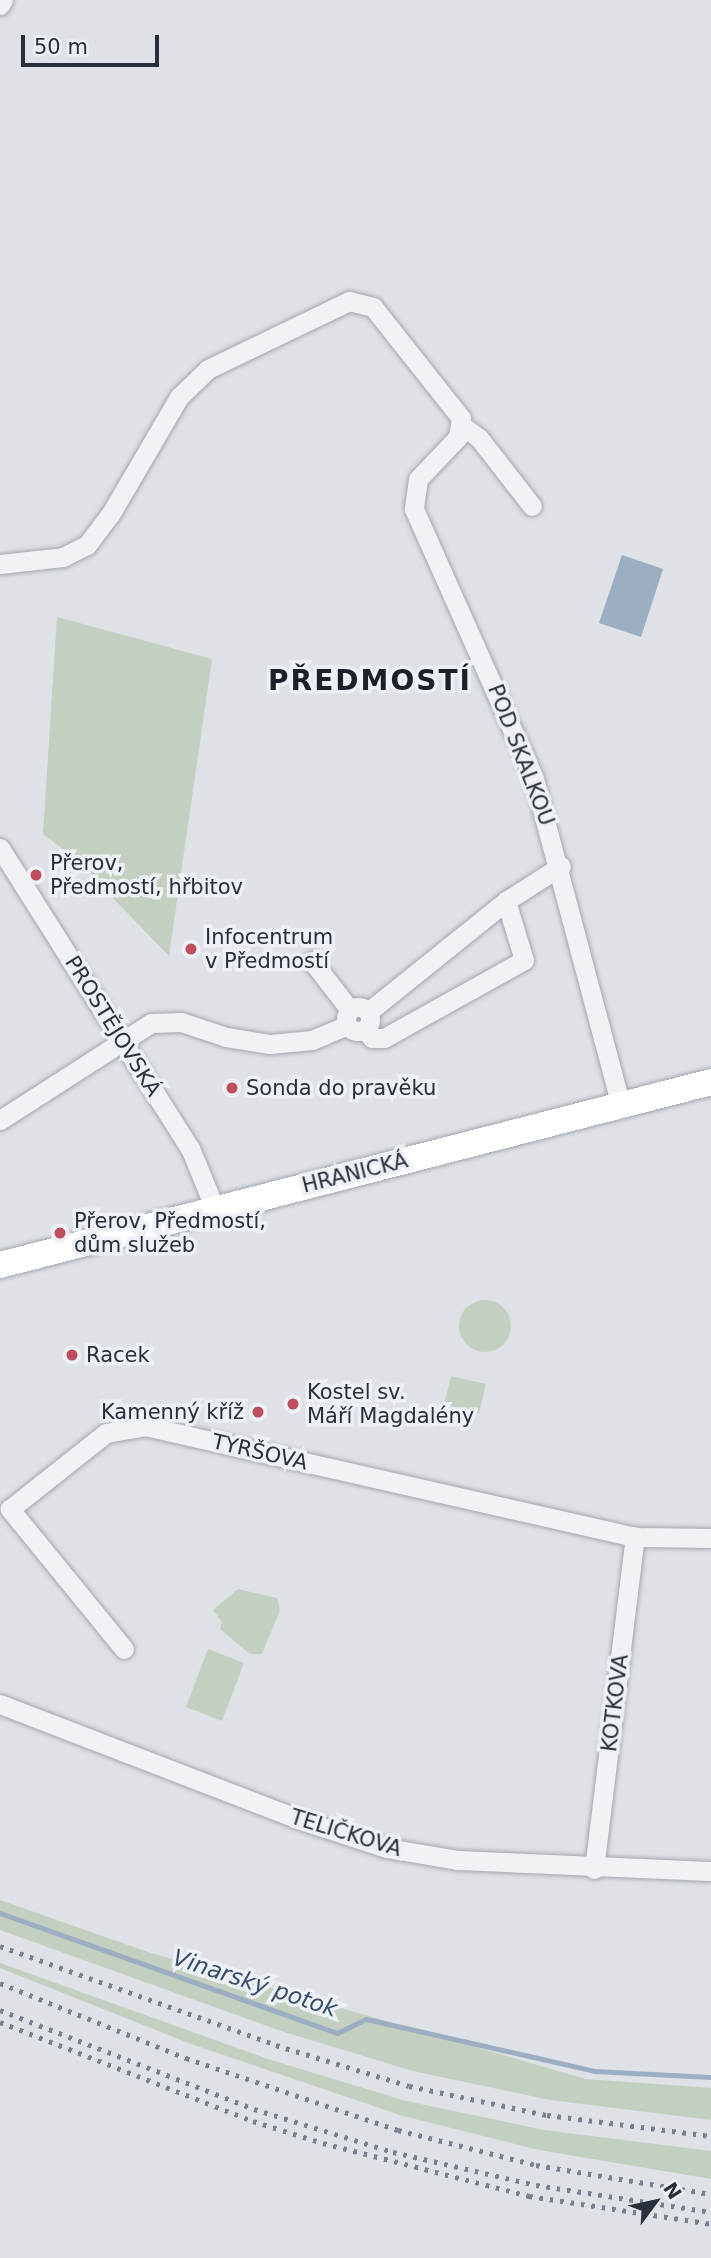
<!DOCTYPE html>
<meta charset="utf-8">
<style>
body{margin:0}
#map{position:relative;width:711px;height:2258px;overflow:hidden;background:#dee1e6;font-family:"DejaVu Sans",sans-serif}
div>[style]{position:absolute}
.green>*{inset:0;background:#c3cfc0}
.round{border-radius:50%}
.water>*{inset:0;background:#9caec2}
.stream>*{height:5px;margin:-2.5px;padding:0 2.5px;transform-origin:2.5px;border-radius:2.5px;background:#9caec2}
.roads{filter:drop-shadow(0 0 2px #a4a8af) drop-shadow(0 0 2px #a4a8af)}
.minor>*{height:19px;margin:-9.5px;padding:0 9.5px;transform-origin:9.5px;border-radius:9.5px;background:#f0f2f5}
.minor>.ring{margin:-9.5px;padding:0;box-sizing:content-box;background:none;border:19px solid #f0f2f5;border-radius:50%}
.major>*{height:26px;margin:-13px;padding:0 13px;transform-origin:13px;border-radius:13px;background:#fff}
.rail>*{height:5px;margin-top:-2.5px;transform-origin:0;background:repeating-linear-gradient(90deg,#79818e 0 3.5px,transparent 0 10.5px)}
.dots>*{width:19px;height:19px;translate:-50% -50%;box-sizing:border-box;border:4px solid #edf0f4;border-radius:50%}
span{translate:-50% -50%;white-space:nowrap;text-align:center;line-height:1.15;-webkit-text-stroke:7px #edf0f4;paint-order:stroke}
.street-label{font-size:21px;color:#292f3b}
.poi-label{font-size:21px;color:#292f3b}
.left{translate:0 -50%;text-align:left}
.right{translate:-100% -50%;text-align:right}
.water-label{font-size:23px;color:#384e6a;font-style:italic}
.district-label{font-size:28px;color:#1b202c;font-weight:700;letter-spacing:2px}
.north{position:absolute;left:620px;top:2167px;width:70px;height:70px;-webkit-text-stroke:5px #edf0f4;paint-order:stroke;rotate:57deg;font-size:19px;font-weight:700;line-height:28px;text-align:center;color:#292f3b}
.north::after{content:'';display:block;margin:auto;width:24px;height:32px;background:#292f3b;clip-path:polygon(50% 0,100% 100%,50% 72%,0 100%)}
.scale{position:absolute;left:21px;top:35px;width:138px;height:32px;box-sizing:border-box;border:4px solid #292f3b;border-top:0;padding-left:9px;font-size:21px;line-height:24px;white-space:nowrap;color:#292f3b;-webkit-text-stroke:5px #edf0f4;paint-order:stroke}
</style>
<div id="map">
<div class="green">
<div style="clip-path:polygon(57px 617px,212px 659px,169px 956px,72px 856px,43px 834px)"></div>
<div class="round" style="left:459px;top:1300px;width:52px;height:52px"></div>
<div style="clip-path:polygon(451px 1376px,486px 1384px,479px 1413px,444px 1404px)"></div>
<div style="clip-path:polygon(238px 1589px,277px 1598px,280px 1610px,262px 1654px,250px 1654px,220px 1629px,222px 1622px,213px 1610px)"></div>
<div style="clip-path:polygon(208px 1649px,244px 1663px,222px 1721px,186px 1707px)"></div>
<div style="clip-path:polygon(0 1900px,148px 1952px,586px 2079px,711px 2088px,711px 2120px,550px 2100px,413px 2071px,281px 2031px,0 1930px)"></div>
<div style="clip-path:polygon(0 1963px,271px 2060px,406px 2101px,544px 2130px,711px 2151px,711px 2179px,539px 2150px,403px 2116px,191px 2044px,0 1968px)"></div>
</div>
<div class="water">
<div style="clip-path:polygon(622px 555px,663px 569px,641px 637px,599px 623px)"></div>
</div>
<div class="stream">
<div style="left:0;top:1913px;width:358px;rotate:19.6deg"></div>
<div style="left:337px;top:2033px;width:32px;rotate:-26deg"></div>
<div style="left:366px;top:2019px;width:234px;rotate:12.8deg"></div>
<div style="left:594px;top:2071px;width:117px;rotate:2.9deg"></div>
</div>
<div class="roads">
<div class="minor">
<div style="left:0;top:5px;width:6px;rotate:-59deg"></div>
<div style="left:461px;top:425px;width:22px;rotate:36deg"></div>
<div style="left:479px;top:438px;width:86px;rotate:52.1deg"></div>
<div style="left:0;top:564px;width:63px;rotate:-6.3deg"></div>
<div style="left:63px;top:557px;width:27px;rotate:-27deg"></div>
<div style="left:87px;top:545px;width:38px;rotate:-53deg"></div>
<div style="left:110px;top:515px;width:137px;rotate:-59.7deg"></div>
<div style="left:179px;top:397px;width:40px;rotate:-44deg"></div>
<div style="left:208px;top:369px;width:157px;rotate:-25.7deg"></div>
<div style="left:349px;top:301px;width:25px;rotate:14deg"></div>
<div style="left:373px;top:307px;width:142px;rotate:51.6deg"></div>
<div style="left:461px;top:418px;width:19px;rotate:99deg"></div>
<div style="left:458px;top:437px;width:58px;rotate:133.6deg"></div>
<div style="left:418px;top:479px;width:30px;rotate:98deg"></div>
<div style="left:414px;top:509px;width:295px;rotate:66deg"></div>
<div style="left:534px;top:779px;width:337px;rotate:75.1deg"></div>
<div style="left:0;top:848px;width:355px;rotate:57.7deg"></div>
<div style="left:190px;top:1148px;width:66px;rotate:67.7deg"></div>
<div style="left:312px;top:961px;width:62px;rotate:52.2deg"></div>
<div class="ring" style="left:346px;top:1007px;width:5px;height:5px"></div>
<div style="left:368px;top:1012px;width:177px;rotate:-38.8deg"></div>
<div style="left:506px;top:901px;width:65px;rotate:-32.5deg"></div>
<div style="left:365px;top:1030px;width:11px;rotate:49deg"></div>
<div style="left:372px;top:1038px;width:12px"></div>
<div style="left:384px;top:1038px;width:160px;rotate:-29.1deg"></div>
<div style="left:524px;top:960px;width:62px;rotate:-107deg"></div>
<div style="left:0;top:1120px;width:179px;rotate:-32.7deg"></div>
<div style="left:151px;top:1023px;width:30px;rotate:-2deg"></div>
<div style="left:181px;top:1022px;width:47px;rotate:18.4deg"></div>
<div style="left:226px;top:1037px;width:45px;rotate:9deg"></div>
<div style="left:270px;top:1044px;width:42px;rotate:-5.4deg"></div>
<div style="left:312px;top:1040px;width:38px;rotate:-23deg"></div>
<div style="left:124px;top:1649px;width:181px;rotate:-129.2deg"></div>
<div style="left:10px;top:1509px;width:122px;rotate:-38.4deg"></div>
<div style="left:106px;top:1433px;width:40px;rotate:-10deg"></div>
<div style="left:145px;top:1426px;width:502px;rotate:12.76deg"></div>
<div style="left:635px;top:1537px;width:76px;rotate:0.8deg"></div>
<div style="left:0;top:1704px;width:316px;rotate:21.1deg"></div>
<div style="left:295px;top:1818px;width:97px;rotate:18.1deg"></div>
<div style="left:387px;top:1848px;width:71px;rotate:9.7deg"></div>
<div style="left:457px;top:1860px;width:254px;rotate:2.5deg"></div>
<div style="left:594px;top:1869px;width:335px;rotate:-83deg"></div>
</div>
<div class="major">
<div style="left:0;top:1265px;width:734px;rotate:-14.43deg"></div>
</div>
</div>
<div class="rail">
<div style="left:0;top:1946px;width:293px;rotate:19.7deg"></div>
<div style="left:276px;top:2045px;width:139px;rotate:17.1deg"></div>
<div style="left:409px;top:2086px;width:141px;rotate:11.9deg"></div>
<div style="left:547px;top:2115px;width:165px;rotate:7.3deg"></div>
<div style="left:0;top:1983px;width:201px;rotate:22deg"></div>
<div style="left:186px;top:2058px;width:224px;rotate:18.8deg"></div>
<div style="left:398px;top:2130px;width:142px;rotate:14.2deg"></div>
<div style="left:536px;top:2165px;width:177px;rotate:9.4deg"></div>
<div style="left:0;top:2010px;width:273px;rotate:21.3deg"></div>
<div style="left:254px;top:2109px;width:145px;rotate:17.2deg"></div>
<div style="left:393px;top:2152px;width:147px;rotate:13deg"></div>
<div style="left:536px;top:2185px;width:177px;rotate:8.8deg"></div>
<div style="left:0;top:2022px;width:272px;rotate:21.4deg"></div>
<div style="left:253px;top:2121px;width:73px;rotate:17.4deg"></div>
<div style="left:323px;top:2143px;width:213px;rotate:14.4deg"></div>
<div style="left:529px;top:2196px;width:184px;rotate:8.7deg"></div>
</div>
<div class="dots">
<div style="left:36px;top:875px;background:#bf4f5e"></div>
<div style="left:191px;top:949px;background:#bf4f5e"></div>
<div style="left:232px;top:1088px;background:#bf4f5e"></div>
<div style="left:60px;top:1233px;background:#bf4f5e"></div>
<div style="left:72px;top:1355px;background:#bf4f5e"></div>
<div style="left:293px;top:1404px;background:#bf4f5e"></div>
<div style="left:258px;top:1412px;background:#bf4f5e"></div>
</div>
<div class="street-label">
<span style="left:521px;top:755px;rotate:69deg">POD SKALKOU</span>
<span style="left:113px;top:1026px;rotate:58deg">PROSTĚJOVSKÁ</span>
<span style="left:355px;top:1173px;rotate:-14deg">HRANICKÁ</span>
<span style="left:260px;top:1452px;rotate:13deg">TYRŠOVA</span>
<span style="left:615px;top:1703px;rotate:-83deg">KOTKOVA</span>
<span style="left:346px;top:1833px;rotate:17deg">TELIČKOVA</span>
</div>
<div class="poi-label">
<span class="left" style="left:50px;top:875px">Přerov,<br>Předmostí, hřbitov</span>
<span class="left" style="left:205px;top:949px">Infocentrum<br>v Předmostí</span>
<span class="left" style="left:246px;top:1088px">Sonda do pravěku</span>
<span class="left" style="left:74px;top:1233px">Přerov, Předmostí,<br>dům služeb</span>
<span class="left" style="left:86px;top:1355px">Racek</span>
<span class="left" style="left:307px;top:1404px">Kostel sv.<br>Máří Magdalény</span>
<span class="right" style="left:244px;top:1412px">Kamenný kříž</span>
</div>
<div class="water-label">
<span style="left:255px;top:1983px;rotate:18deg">Vinarský potok</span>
</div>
<div class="district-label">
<span style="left:370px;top:681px">PŘEDMOSTÍ</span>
</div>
<div class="north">N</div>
<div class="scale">50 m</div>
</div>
